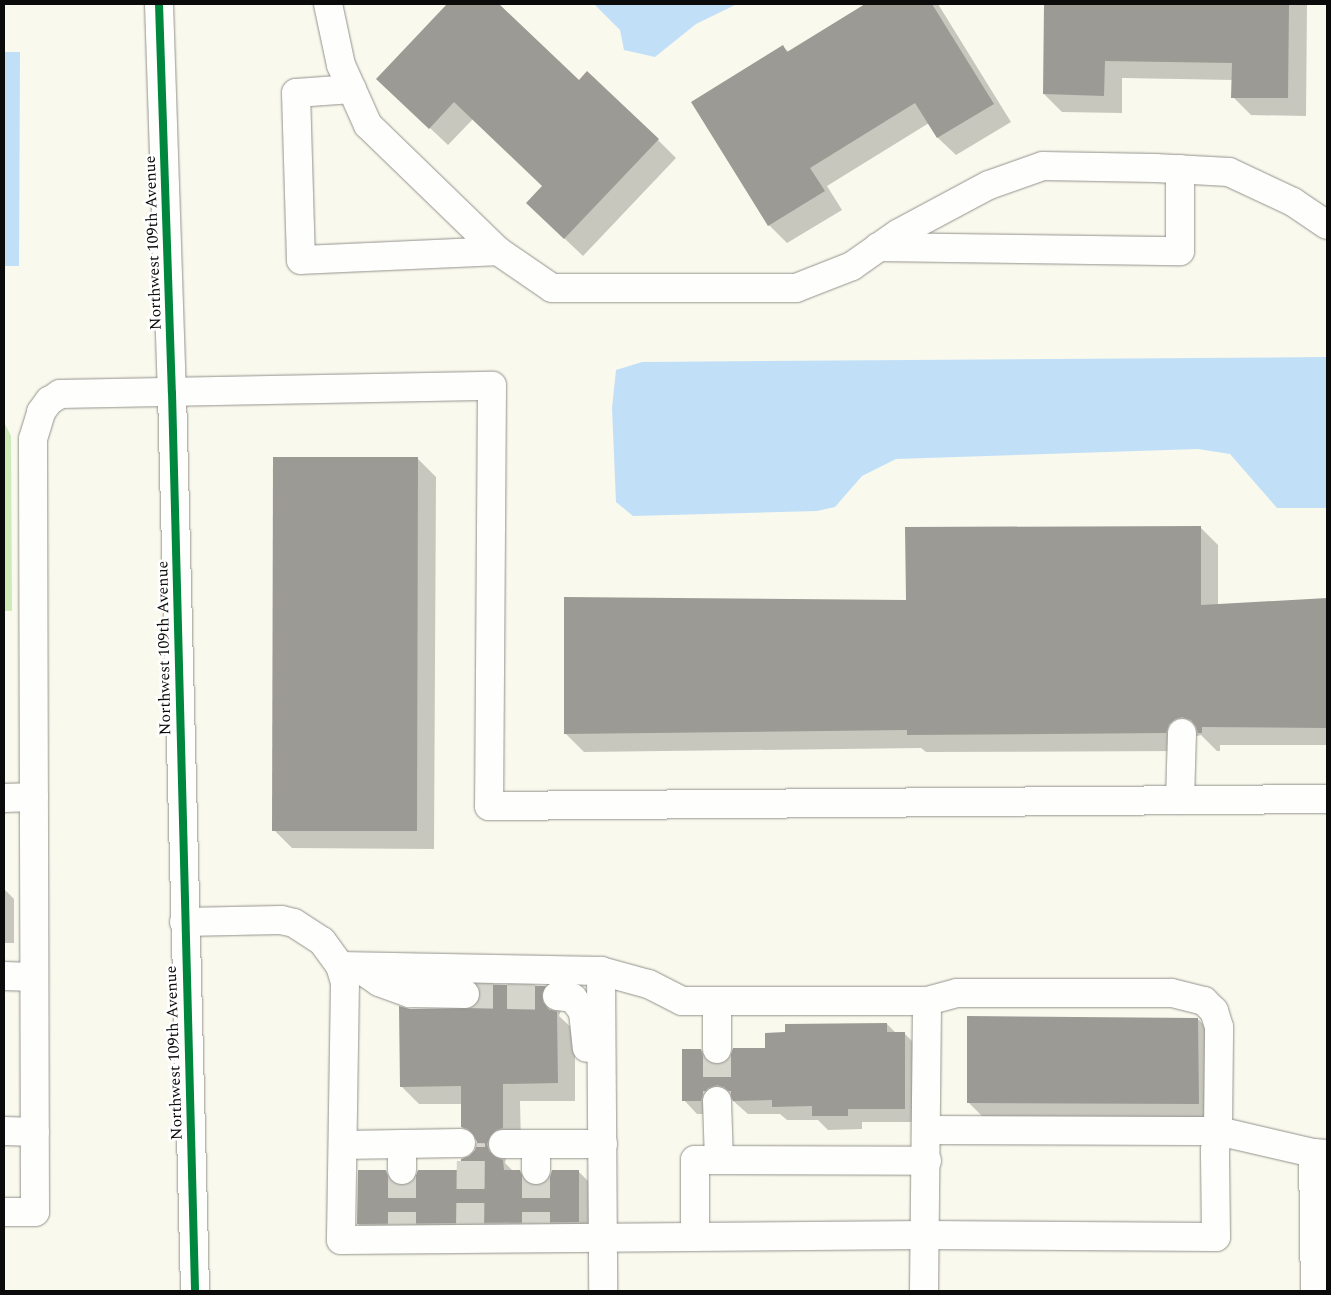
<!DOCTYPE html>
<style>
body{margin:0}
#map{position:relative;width:1331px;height:1295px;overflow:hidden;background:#faf9ee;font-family:Spectral,serif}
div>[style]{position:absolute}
.forest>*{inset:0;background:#cfebb9}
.water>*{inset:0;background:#c1e0f8}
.shadow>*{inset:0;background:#0003}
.building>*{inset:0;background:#9c9a94}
.minor-tunnel>*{height:28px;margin-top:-14px;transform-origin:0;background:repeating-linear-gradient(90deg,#d6d5cc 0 28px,transparent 0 42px)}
.roads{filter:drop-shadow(0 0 1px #93928d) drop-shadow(0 0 1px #93928d)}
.minor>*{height:28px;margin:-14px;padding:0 14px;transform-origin:14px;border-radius:14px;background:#fefefc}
.cycleway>*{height:8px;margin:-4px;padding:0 4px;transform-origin:4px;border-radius:4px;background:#00873e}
span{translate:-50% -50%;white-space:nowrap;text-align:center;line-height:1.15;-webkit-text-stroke:5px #fff;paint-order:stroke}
.street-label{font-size:16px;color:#0b0b0b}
.frame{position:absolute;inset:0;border:5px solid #0b0b0b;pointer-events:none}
</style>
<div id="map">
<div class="forest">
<div style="clip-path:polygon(4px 422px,11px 436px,12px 611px,4px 611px)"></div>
</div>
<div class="water">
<div style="clip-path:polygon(594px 4px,737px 4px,696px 24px,655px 57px,624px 50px,620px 30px)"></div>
<div style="clip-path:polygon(4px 52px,20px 52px,19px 266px,4px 266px)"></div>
<div style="clip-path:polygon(1327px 357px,1327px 508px,1277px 508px,1230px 454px,1198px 449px,896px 459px,862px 476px,835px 507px,817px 511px,633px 516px,616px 502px,612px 408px,616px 370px,642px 362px)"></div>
</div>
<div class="shadow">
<div style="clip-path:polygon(449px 4px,497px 4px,579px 81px,658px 140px,676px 158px,583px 256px,546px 221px,544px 186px,473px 119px,448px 145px,378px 79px)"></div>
<div style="clip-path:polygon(867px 4px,938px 4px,1011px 122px,956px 155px,938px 138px,929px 123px,827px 186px,842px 210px,787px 243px,769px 225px,693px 102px,783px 47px,789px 52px)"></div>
<div style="clip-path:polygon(1045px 4px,1307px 4px,1306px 116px,1251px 115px,1233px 97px,1233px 80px,1122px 78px,1122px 113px,1062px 112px,1044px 94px)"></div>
<div style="clip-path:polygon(418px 459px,436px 477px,434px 849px,292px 848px,274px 830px)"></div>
<div style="clip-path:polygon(1200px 527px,1218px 545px,1218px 605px,1327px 600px,1327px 745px,1220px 745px,1220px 751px,1217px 751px,1201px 735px,1193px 737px,1184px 751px,926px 752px,921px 748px,584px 752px,566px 734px,907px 601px)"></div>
<div style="clip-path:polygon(4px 889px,14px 899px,14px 943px,4px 943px)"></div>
<div style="clip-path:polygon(545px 987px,563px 1004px,559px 1016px,575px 1031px,575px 1101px,520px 1101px,521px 1146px,507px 1154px,505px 1163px,514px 1172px,520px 1172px,537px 1187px,578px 1171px,596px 1189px,597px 1240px,376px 1242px,358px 1224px,386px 1172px,402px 1187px,462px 1171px,475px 1152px,478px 1142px,462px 1127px,462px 1104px,419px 1104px,401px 1086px,410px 1010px,465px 1011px)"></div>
<div style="clip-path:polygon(969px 1018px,1199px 1020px,1217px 1038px,1217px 1121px,986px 1120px,968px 1102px)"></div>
<div style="clip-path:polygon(887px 1024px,896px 1033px,904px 1033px,918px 1047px,918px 1122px,862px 1122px,862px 1129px,828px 1130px,818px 1120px,787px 1120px,780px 1114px,748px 1114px,731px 1099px,722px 1102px,715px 1114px,697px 1114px,684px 1100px,701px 1050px,717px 1066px,766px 1049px)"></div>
</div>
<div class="building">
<div style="clip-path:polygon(447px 4px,499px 4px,579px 80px,587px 71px,659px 139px,564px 239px,526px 203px,542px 186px,454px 102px,429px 129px,376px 79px)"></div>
<div style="clip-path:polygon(865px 4px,932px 4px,994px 104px,937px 138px,915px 103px,810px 168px,825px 191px,768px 226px,691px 102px,783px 45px,787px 52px)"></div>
<div style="clip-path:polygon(1044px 4px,1289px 4px,1288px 98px,1231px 98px,1232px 63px,1105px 61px,1104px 96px,1043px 94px)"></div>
<div style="clip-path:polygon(273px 457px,418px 457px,417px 831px,272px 831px)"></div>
<div style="clip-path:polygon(1201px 526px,1201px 605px,1327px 598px,1327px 728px,1202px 727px,1202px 733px,1198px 733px,1196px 726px,1191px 720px,1182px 717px,1175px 719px,1169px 724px,1166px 733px,907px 735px,907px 730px,564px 734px,564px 597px,906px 600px,905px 527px)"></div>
<div style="clip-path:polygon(477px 984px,546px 986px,542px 994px,543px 1002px,548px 1009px,557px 1012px,558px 1083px,503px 1084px,503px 1128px,496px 1130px,490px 1136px,487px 1144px,489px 1151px,495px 1157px,503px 1160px,504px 1170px,520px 1170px,523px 1178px,529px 1184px,536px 1186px,544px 1183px,550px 1177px,552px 1170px,579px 1170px,579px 1222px,357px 1224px,358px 1170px,386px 1170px,388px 1177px,394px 1183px,402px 1186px,409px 1184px,415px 1178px,418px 1170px,461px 1170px,461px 1159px,469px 1156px,475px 1150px,477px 1142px,474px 1135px,468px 1129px,461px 1127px,461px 1086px,400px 1087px,399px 1006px,410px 1009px,472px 1008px,478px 1002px,481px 995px)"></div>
<div style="clip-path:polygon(967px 1016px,1198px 1018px,1199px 1104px,967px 1103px)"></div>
<div style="clip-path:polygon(887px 1023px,887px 1032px,905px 1032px,905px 1109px,848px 1109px,848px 1116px,812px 1116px,812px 1106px,772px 1107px,772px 1100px,733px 1101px,730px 1092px,724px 1087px,717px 1085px,708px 1088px,703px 1094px,701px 1101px,682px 1101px,682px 1049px,701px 1049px,703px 1056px,709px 1062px,717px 1065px,724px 1063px,730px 1057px,733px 1048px,765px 1048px,765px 1033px,785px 1032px,785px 1024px)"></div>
</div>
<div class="minor-tunnel">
<div style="left:465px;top:994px;width:92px;rotate:1.2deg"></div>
<div style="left:717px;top:1049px;width:52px;rotate:90deg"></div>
<div style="left:402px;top:1170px;width:62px;rotate:90deg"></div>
<div style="left:536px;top:1170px;width:61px;rotate:90deg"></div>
<div style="left:470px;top:1231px;width:88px;rotate:-89.3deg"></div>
</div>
<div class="roads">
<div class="minor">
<div style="left:159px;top:4px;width:389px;rotate:88.1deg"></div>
<div style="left:172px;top:393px;width:898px;rotate:88.53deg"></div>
<div style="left:328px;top:4px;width:62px;rotate:78deg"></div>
<div style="left:341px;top:65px;width:66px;rotate:65.8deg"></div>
<div style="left:368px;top:125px;width:181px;rotate:44.1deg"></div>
<div style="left:498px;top:251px;width:65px;rotate:34.4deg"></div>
<div style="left:552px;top:288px;width:244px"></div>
<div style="left:796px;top:288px;width:60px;rotate:-21.4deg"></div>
<div style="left:852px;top:266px;width:57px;rotate:-35.1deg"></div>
<div style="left:899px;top:233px;width:102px;rotate:-28.1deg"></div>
<div style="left:989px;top:185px;width:57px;rotate:-19.4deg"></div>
<div style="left:1043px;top:166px;width:112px;rotate:1deg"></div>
<div style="left:1155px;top:168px;width:74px;rotate:3.1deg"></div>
<div style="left:1229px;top:172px;width:71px;rotate:25.1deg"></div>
<div style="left:1293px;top:202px;width:41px;rotate:34.1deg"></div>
<div style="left:352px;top:89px;width:56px;rotate:175.9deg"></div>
<div style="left:296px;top:93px;width:167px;rotate:88.3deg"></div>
<div style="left:301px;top:260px;width:197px;rotate:-2.6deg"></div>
<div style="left:878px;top:247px;width:302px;rotate:0.8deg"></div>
<div style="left:1180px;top:251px;width:82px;rotate:-90deg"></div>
<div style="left:4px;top:798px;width:30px;rotate:-2deg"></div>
<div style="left:1180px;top:800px;width:67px;rotate:-88.3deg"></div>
<div style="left:184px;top:922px;width:97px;rotate:-1.2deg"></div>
<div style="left:281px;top:920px;width:13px;rotate:13deg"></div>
<div style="left:294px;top:923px;width:33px;rotate:33deg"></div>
<div style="left:322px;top:941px;width:31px;rotate:54deg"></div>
<div style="left:340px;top:966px;width:17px;rotate:73deg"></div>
<div style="left:345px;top:982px;width:258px;rotate:90.9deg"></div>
<div style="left:341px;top:1240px;width:584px;rotate:-0.49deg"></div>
<div style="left:925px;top:1235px;width:291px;rotate:0.4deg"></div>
<div style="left:1216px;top:1237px;width:87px;rotate:-90.7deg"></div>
<div style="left:1215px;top:1150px;width:19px;rotate:-81deg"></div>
<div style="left:1218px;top:1131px;width:104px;rotate:-89.4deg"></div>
<div style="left:1219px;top:1027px;width:17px;rotate:-107deg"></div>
<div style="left:1214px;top:1011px;width:14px;rotate:-135deg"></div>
<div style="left:1204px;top:1001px;width:34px;rotate:-166deg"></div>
<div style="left:1171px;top:993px;width:214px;rotate:180deg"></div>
<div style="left:957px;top:993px;width:31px;rotate:165deg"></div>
<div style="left:927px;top:1001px;width:245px;rotate:180deg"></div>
<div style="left:682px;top:1001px;width:38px;rotate:-153deg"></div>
<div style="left:648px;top:984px;width:49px;rotate:-164.5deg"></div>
<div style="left:340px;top:966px;width:261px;rotate:1.1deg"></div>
<div style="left:601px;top:971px;width:320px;rotate:89.6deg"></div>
<div style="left:360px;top:969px;width:23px;rotate:34deg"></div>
<div style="left:379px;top:982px;width:33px;rotate:20deg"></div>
<div style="left:410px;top:993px;width:55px;rotate:1deg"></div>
<div style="left:4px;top:976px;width:30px;rotate:2deg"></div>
<div style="left:557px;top:996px;width:16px;rotate:7deg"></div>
<div style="left:573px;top:998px;width:17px;rotate:54deg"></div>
<div style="left:583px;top:1012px;width:36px;rotate:84deg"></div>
<div style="left:717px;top:1001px;width:48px;rotate:90deg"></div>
<div style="left:717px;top:1101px;width:59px;rotate:88.1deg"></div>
<div style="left:927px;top:1130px;width:291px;rotate:0.2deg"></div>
<div style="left:1218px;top:1131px;width:98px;rotate:13deg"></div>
<div style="left:1313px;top:1153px;width:14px;rotate:4deg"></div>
<div style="left:4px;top:1131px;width:31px;rotate:2deg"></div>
<div style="left:503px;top:1144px;width:100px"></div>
<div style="left:536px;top:1144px;width:26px;rotate:90deg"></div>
<div style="left:343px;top:1145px;width:118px;rotate:-1deg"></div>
<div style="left:1313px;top:1153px;width:138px;rotate:89.2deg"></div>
<div style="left:402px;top:1170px;width:26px;rotate:-90deg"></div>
<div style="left:4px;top:1212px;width:31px"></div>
<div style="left:35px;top:1212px;width:773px;rotate:-90.15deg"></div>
<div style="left:33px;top:439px;width:28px;rotate:-73deg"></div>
<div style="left:41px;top:412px;width:14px;rotate:-54deg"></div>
<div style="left:49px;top:401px;width:13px;rotate:-32deg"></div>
<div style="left:60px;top:394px;width:432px;rotate:-1.1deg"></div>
<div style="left:492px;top:386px;width:420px;rotate:90.4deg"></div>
<div style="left:489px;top:806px;width:838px;rotate:-0.48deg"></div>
<div style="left:695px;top:1237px;width:77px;rotate:-90deg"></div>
<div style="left:695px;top:1160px;width:232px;rotate:0.2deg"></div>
<div style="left:924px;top:1291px;width:290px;rotate:-89.4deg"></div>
</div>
</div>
<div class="cycleway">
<div style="left:159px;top:4px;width:389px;rotate:88.1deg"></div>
<div style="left:172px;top:393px;width:898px;rotate:88.53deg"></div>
</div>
<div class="street-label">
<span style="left:153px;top:243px;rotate:-92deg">Northwest 109th Avenue</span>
<span style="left:164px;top:648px;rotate:-91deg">Northwest 109th Avenue</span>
<span style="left:174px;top:1053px;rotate:-92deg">Northwest 109th Avenue</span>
</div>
<div class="frame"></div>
</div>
